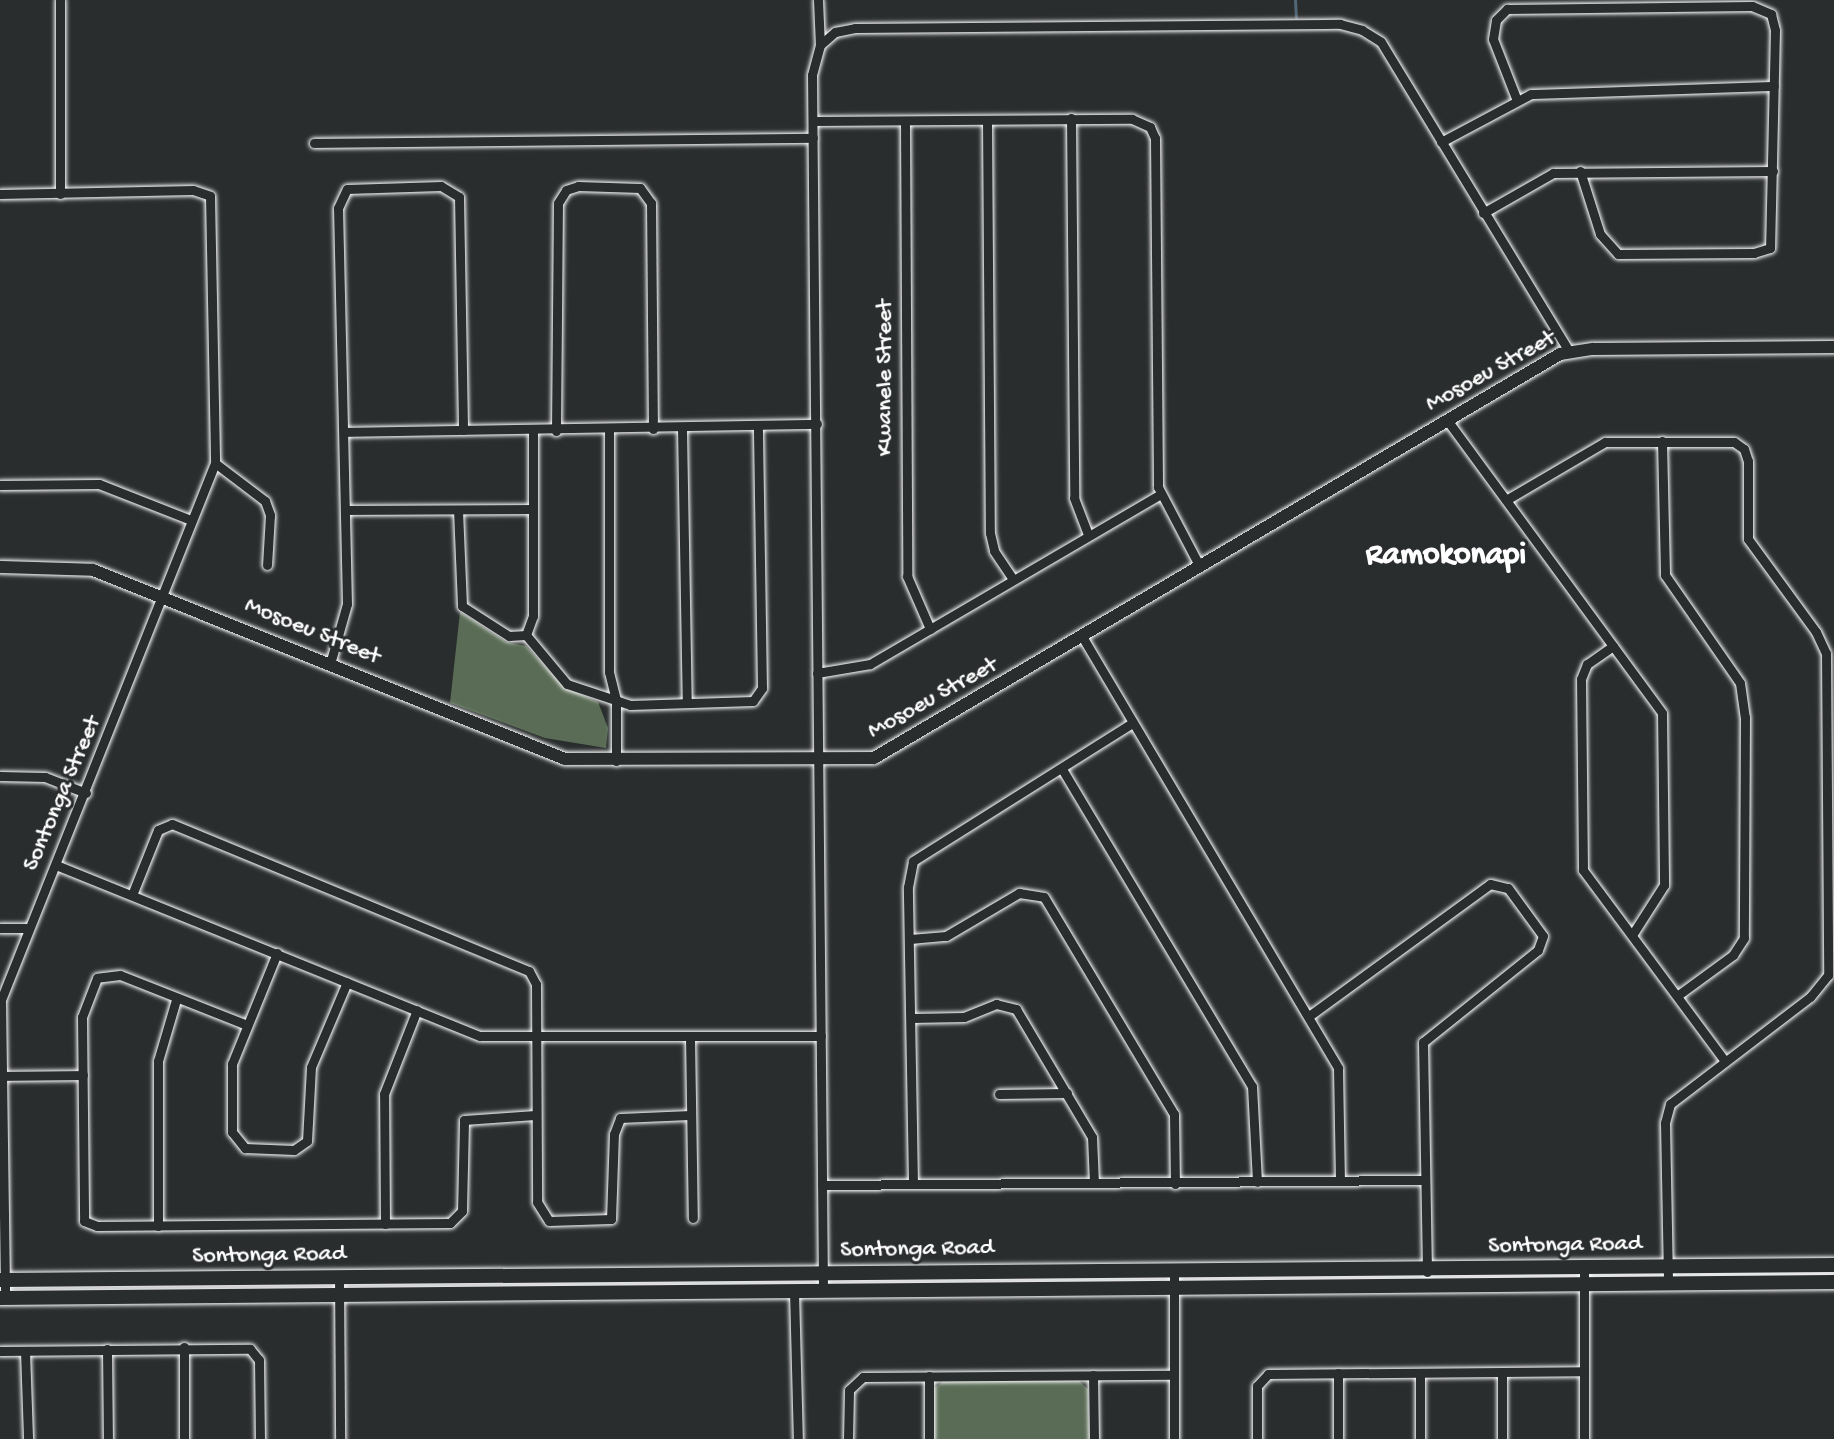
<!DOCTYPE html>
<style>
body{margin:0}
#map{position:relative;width:1834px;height:1439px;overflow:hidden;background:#2a2d2e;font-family:"Gochi Hand",sans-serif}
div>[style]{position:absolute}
.green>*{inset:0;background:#5a6c56}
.stream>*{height:3px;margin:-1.5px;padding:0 1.5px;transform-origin:1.5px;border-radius:1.5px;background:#526776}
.roads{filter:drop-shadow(0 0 2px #fff) drop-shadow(0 0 2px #fff)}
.minor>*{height:9px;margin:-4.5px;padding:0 4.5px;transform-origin:4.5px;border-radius:4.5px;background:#2a2d2e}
.tertiary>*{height:12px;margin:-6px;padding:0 6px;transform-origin:6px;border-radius:6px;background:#2a2d2e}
.secondary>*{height:14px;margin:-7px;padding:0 7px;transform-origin:7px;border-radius:7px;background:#2a2d2e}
span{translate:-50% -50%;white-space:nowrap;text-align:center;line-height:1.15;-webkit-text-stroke:6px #2a2d2e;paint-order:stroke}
.street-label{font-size:24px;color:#fff}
.district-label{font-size:32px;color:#fff;font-weight:700}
</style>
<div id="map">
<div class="green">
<div style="clip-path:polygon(460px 612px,506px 642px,526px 646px,564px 687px,598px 702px,608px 728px,606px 748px,545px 738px,450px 703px)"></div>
<div style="clip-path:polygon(1077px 1379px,1088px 1389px,1089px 1439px,934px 1439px,933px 1389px,945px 1380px)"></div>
</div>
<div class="stream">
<div style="left:1295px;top:0;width:17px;rotate:87deg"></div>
</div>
<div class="roads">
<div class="minor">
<div style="left:60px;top:0;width:194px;rotate:90deg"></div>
<div style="left:818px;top:0;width:45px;rotate:87.5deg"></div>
<div style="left:820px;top:45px;width:31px;rotate:105deg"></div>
<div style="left:812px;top:75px;width:1216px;rotate:89.48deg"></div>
<div style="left:820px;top:45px;width:20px;rotate:-41deg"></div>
<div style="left:835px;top:32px;width:20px;rotate:-11deg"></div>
<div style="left:855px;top:28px;width:485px;rotate:-0.5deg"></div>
<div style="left:1340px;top:24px;width:23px;rotate:15deg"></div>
<div style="left:1362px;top:30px;width:22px;rotate:32deg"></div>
<div style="left:1381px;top:42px;width:362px;rotate:58.7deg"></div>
<div style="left:1516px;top:98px;width:63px;rotate:-111.3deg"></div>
<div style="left:1493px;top:39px;width:19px;rotate:-81deg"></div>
<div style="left:1496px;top:20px;width:16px;rotate:-45deg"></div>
<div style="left:1507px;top:9px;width:245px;rotate:-0.7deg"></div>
<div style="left:1752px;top:6px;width:21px;rotate:23deg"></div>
<div style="left:1771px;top:14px;width:16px;rotate:76deg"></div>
<div style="left:1775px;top:30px;width:218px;rotate:91.3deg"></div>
<div style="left:1770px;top:248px;width:17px;rotate:163deg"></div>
<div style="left:1754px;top:253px;width:136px;rotate:179.6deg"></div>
<div style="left:1618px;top:254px;width:27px;rotate:-132deg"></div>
<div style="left:1600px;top:234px;width:66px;rotate:-107.6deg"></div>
<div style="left:1071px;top:118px;width:380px;rotate:89.5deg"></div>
<div style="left:1074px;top:498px;width:40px;rotate:69deg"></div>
<div style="left:987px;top:120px;width:413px;rotate:89.6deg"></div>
<div style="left:990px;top:533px;width:18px;rotate:77deg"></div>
<div style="left:994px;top:551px;width:34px;rotate:56deg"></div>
<div style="left:813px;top:121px;width:319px;rotate:-0.4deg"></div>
<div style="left:1132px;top:119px;width:20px;rotate:24deg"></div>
<div style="left:1150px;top:127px;width:12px;rotate:66deg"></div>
<div style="left:1155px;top:138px;width:349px;rotate:89.5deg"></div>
<div style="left:1158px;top:487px;width:90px;rotate:62.3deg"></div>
<div style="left:905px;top:121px;width:455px;rotate:89.7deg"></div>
<div style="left:907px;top:576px;width:58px;rotate:66.5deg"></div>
<div style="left:1441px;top:142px;width:102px;rotate:-28.1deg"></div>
<div style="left:1531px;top:94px;width:243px;rotate:-1.9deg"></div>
<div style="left:314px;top:143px;width:499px;rotate:-0.6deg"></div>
<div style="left:0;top:194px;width:193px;rotate:-1.2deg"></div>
<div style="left:193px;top:190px;width:18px;rotate:19deg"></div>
<div style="left:210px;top:196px;width:267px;rotate:88.9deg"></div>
<div style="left:215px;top:463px;width:578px;rotate:111.73deg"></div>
<div style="left:1px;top:1000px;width:298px;rotate:89.2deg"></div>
<div style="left:1483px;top:213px;width:81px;rotate:-29.7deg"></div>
<div style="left:1553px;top:173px;width:220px;rotate:-0.5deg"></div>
<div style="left:1447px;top:420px;width:363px;rotate:53.7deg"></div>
<div style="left:1662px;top:713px;width:172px;rotate:89.3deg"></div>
<div style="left:1664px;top:885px;width:59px;rotate:122.6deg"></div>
<div style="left:609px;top:429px;width:243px;rotate:90deg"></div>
<div style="left:609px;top:672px;width:29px;rotate:76deg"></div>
<div style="left:616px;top:700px;width:61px;rotate:90deg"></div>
<div style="left:682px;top:429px;width:274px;rotate:89deg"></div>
<div style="left:556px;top:431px;width:228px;rotate:-89.5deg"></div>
<div style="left:558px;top:203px;width:15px;rotate:-58deg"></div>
<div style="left:566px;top:190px;width:13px;rotate:-18deg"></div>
<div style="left:578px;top:186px;width:62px;rotate:1.8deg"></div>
<div style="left:640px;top:188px;width:19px;rotate:54deg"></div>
<div style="left:651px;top:203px;width:226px;rotate:89.5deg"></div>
<div style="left:344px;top:432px;width:473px;rotate:-1deg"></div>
<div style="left:1662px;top:441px;width:134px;rotate:88.7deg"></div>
<div style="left:1665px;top:575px;width:131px;rotate:55.2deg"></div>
<div style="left:1740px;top:683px;width:34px;rotate:82deg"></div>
<div style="left:1745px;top:717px;width:221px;rotate:90.3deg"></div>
<div style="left:1744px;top:938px;width:20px;rotate:123deg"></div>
<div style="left:1733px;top:955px;width:69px;rotate:143.8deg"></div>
<div style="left:215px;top:463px;width:63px;rotate:37.2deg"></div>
<div style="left:265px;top:501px;width:15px;rotate:70deg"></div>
<div style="left:270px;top:515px;width:50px;rotate:93.4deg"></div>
<div style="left:0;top:485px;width:99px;rotate:-0.6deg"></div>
<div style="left:99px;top:484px;width:99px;rotate:21.4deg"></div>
<div style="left:1506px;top:500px;width:115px;rotate:-30.4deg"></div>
<div style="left:1605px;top:442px;width:129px"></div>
<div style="left:1734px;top:442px;width:12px;rotate:35deg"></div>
<div style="left:1744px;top:449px;width:13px;rotate:72deg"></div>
<div style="left:1748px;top:461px;width:78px;rotate:90deg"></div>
<div style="left:1748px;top:539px;width:115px;rotate:53.8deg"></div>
<div style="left:1816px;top:632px;width:23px;rotate:65deg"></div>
<div style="left:1826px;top:653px;width:322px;rotate:89.6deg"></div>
<div style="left:1828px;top:975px;width:28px;rotate:129deg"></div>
<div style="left:1810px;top:997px;width:176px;rotate:142.6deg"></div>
<div style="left:1670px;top:1104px;width:20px;rotate:105deg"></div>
<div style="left:1665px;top:1123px;width:160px;rotate:88.9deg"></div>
<div style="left:346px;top:510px;width:186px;rotate:-0.3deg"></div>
<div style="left:458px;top:510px;width:96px;rotate:87.6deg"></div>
<div style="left:462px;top:606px;width:56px;rotate:32.6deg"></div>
<div style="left:509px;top:636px;width:17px;rotate:-3deg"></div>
<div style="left:526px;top:635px;width:64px;rotate:50.1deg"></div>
<div style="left:567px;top:684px;width:66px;rotate:18.4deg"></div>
<div style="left:630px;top:705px;width:123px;rotate:-1.9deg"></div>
<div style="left:753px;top:701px;width:16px;rotate:-55deg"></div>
<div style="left:762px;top:688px;width:261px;rotate:-90.9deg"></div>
<div style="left:526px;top:635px;width:20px;rotate:-70deg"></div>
<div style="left:533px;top:616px;width:185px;rotate:-90deg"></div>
<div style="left:1083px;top:638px;width:500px;rotate:59.3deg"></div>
<div style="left:1338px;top:1068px;width:113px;rotate:89deg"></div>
<div style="left:1613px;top:646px;width:32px;rotate:145deg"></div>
<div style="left:1587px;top:664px;width:16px;rotate:112deg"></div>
<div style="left:1581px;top:679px;width:191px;rotate:89.4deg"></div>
<div style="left:1583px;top:870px;width:237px;rotate:53.4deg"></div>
<div style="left:330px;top:664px;width:62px;rotate:-74.2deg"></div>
<div style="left:347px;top:604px;width:396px;rotate:-91.3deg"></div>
<div style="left:338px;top:208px;width:21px;rotate:-65deg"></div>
<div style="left:347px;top:189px;width:94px;rotate:-1.8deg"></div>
<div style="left:441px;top:186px;width:21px;rotate:31deg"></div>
<div style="left:459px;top:197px;width:233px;rotate:89deg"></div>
<div style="left:817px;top:673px;width:54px;rotate:-9.6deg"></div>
<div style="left:870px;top:664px;width:335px;rotate:-30.3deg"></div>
<div style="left:1062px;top:769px;width:370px;rotate:59.1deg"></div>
<div style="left:1252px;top:1086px;width:96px;rotate:87deg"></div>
<div style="left:0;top:776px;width:45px;rotate:1.3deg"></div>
<div style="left:45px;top:777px;width:44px;rotate:21.3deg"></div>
<div style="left:56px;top:865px;width:457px;rotate:22deg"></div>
<div style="left:480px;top:1036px;width:341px"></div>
<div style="left:132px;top:895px;width:70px;rotate:-68.2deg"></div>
<div style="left:158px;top:830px;width:15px;rotate:-23deg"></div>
<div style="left:172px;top:824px;width:386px;rotate:22.4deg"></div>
<div style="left:529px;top:971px;width:15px;rotate:62deg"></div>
<div style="left:536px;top:984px;width:218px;rotate:89.7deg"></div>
<div style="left:537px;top:1202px;width:22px;rotate:58deg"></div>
<div style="left:549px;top:1221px;width:62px;rotate:-1.8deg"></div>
<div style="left:611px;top:1219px;width:85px;rotate:-88deg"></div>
<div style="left:614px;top:1134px;width:17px;rotate:-69deg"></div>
<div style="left:620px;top:1118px;width:70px;rotate:-2.5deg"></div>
<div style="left:0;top:928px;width:28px"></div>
<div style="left:910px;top:939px;width:36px;rotate:-5deg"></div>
<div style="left:946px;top:936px;width:85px;rotate:-30.5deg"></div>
<div style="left:1019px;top:893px;width:25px;rotate:9deg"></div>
<div style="left:1044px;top:897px;width:253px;rotate:59.1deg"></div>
<div style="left:1174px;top:1114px;width:70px;rotate:89.2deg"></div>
<div style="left:277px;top:953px;width:120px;rotate:112.1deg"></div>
<div style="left:232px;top:1064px;width:68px;rotate:90deg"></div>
<div style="left:232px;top:1132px;width:21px;rotate:51deg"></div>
<div style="left:245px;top:1148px;width:49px;rotate:2.3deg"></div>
<div style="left:294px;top:1150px;width:16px;rotate:-35deg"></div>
<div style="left:307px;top:1141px;width:74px;rotate:-86.9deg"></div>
<div style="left:311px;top:1067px;width:92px;rotate:-67deg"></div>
<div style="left:1309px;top:1016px;width:224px;rotate:-36.1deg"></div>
<div style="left:1490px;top:884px;width:18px;rotate:13deg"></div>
<div style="left:1508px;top:888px;width:59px;rotate:53.9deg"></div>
<div style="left:1543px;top:936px;width:15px;rotate:110deg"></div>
<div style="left:1538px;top:950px;width:147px;rotate:141.3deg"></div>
<div style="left:1423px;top:1042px;width:230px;rotate:89deg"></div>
<div style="left:912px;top:1018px;width:52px;rotate:-1.1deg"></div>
<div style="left:964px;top:1017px;width:35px;rotate:-22deg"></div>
<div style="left:996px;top:1004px;width:21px;rotate:14deg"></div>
<div style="left:1016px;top:1009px;width:149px;rotate:59.3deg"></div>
<div style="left:1092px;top:1137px;width:45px;rotate:87.5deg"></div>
<div style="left:247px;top:1025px;width:136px;rotate:-158.5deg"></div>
<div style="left:120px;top:975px;width:23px;rotate:173deg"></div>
<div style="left:97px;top:978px;width:42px;rotate:111deg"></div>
<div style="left:82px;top:1017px;width:204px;rotate:89.4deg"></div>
<div style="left:84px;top:1221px;width:14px;rotate:21deg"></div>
<div style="left:97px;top:1226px;width:353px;rotate:-0.5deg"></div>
<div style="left:450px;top:1223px;width:17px;rotate:-45deg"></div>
<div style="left:462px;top:1211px;width:91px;rotate:-88.7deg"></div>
<div style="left:464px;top:1120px;width:71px;rotate:-4deg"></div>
<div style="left:690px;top:1037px;width:181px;rotate:89.1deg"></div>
<div style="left:0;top:1076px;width:83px;rotate:-0.7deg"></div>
<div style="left:999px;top:1094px;width:68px;rotate:-0.8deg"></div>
<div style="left:913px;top:1183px;width:296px;rotate:-91deg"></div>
<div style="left:908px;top:887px;width:26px;rotate:-79deg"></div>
<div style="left:913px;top:861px;width:259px;rotate:-32.2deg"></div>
<div style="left:822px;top:1185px;width:601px;rotate:-0.48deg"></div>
<div style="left:385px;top:1224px;width:130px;rotate:-90.4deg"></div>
<div style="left:384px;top:1094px;width:90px;rotate:-68.6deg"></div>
<div style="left:158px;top:1226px;width:165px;rotate:-90deg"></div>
<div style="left:158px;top:1061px;width:64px;rotate:-73.6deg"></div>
<div style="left:1584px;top:1268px;width:171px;rotate:90deg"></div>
<div style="left:1174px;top:1270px;width:169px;rotate:90deg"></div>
<div style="left:339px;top:1277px;width:162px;rotate:89.6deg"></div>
<div style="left:794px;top:1291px;width:148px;rotate:88.5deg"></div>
<div style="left:184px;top:1347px;width:92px;rotate:90deg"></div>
<div style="left:107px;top:1349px;width:90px;rotate:89.4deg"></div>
<div style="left:0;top:1351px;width:250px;rotate:-0.5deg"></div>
<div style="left:250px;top:1349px;width:14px;rotate:51deg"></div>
<div style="left:259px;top:1360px;width:79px;rotate:89.3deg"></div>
<div style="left:25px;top:1351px;width:88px;rotate:88deg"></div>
<div style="left:1502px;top:1372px;width:67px;rotate:90deg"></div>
<div style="left:1338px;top:1373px;width:66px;rotate:90deg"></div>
<div style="left:1420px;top:1373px;width:66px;rotate:90deg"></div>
<div style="left:1093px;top:1375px;width:64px;rotate:89.1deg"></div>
<div style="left:929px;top:1376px;width:63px;rotate:90deg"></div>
<div style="left:848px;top:1439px;width:49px;rotate:-88.8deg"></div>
<div style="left:849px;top:1390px;width:19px;rotate:-43deg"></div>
<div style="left:863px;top:1377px;width:310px;rotate:-0.4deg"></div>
<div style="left:1257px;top:1439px;width:53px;rotate:-90deg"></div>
<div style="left:1257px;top:1386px;width:16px;rotate:-47deg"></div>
<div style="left:1268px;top:1374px;width:315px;rotate:-0.5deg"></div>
</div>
<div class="tertiary">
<div style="left:0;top:567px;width:93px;rotate:1.8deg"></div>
<div style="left:93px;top:570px;width:508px;rotate:21.82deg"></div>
<div style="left:565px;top:759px;width:309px;rotate:-0.2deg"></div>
<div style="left:874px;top:758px;width:796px;rotate:-30.49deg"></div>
<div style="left:1560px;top:354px;width:33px;rotate:-9deg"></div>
<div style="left:1593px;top:349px;width:241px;rotate:-0.5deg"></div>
</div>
<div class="secondary">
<div style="left:0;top:1280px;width:1834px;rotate:-0.47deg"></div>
<div style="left:0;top:1298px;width:1834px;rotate:-0.5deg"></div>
</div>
</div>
<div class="street-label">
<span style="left:1491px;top:372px;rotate:-29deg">Mosoeu Street</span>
<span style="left:886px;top:378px;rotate:-90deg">Kwanele Street</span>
<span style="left:312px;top:632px;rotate:22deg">Mosoeu Street</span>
<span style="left:933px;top:699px;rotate:-29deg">Mosoeu Street</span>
<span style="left:63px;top:794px;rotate:-67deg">Sontonga Street</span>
<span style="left:1565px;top:1246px;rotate:-1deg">Sontonga Road</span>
<span style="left:917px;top:1250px;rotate:-1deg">Sontonga Road</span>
<span style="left:269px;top:1256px;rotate:-1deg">Sontonga Road</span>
</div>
<div class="district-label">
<span style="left:1446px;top:556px">Ramokonapi</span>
</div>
</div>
